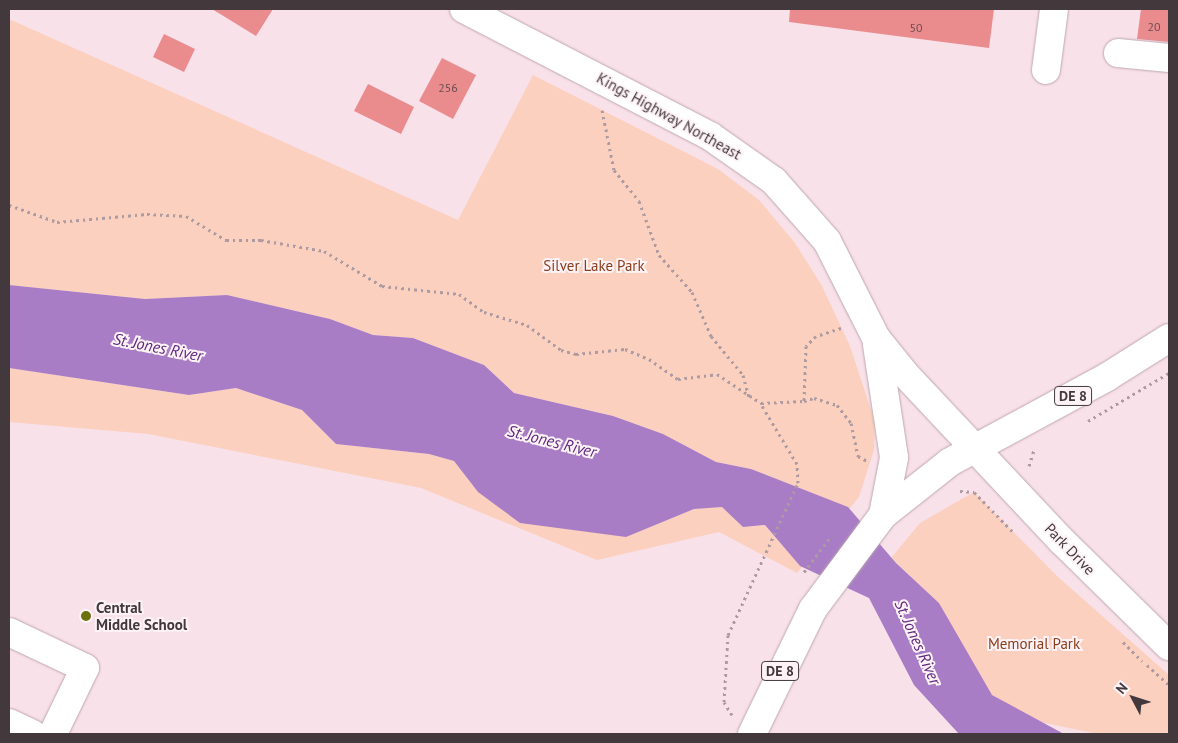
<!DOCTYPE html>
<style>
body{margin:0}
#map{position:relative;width:1178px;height:743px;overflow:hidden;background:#f9e1e9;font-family:"PT Sans",sans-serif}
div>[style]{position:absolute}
.green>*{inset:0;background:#fbd0bf}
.water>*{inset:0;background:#a87dc6}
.building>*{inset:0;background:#ea8b8e}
.path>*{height:3px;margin-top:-1.5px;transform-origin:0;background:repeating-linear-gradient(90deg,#ad9ba1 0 2.5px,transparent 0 6.5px)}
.roads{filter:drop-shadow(0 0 1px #bea7af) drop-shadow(0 0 1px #bea7af)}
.minor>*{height:28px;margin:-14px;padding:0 14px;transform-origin:14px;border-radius:14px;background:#fff}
.highway>*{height:28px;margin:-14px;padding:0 14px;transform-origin:14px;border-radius:14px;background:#fff}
.dots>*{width:14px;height:14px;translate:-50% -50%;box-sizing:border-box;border:2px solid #fdf3f6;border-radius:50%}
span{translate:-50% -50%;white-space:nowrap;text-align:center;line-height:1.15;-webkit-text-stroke:4px #fdf3f6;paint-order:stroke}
.number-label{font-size:12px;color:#6d4e50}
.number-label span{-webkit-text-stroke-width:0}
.shield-label span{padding:1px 4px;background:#fdf3f6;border:1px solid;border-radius:4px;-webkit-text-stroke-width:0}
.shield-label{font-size:14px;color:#43393c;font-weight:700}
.street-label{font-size:15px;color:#43393c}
.park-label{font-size:15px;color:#8b3c1b}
.poi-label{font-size:15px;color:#43393c;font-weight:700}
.left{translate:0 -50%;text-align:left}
.water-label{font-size:16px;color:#612981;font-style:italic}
.frame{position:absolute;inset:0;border:10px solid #43393c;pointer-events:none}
.north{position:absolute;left:1108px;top:673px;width:50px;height:50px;-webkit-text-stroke:4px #fdf3f6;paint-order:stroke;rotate:310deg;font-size:14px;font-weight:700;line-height:20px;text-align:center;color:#43393c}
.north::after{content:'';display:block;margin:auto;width:18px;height:22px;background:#43393c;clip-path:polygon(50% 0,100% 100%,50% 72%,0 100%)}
</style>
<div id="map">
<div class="green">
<div style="clip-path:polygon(9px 19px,458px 220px,533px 75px,718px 169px,759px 200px,795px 243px,822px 286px,850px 346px,875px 422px,874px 450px,859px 497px,797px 573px,719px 532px,597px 560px,421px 488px,148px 434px,9px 422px,9px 368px,189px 395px,236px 388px,302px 410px,336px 444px,429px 454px,454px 461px,478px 492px,626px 537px,694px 509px,722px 506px,743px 527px,765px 525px,800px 566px,847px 507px,751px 469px,716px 462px,663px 434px,613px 416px,514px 393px,484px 365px,413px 338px,373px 335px,330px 319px,227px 295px,145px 299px,9px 285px)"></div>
<div style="clip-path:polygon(974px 492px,1057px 576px,1169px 675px,1169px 734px,1098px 734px,1030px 720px,982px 688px,939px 603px,891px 558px,920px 523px)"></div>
</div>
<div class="water">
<div style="clip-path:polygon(9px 285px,145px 299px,227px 295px,330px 319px,373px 335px,413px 338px,484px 365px,514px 393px,613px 416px,663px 434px,716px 462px,751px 469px,848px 507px,896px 563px,939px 603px,992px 695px,1064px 734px,959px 734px,914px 685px,869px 598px,800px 566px,765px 525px,743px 527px,722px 507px,694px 509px,626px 537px,520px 523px,478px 492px,454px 461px,429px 454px,336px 444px,302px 410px,236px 388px,189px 395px,9px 368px)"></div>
</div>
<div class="building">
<div style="clip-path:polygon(212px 9px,273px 9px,256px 36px)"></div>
<div style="clip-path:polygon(790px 9px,994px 9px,989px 48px,789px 22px)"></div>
<div style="clip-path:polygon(1141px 9px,1169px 9px,1169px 42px,1137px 39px)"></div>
<div style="clip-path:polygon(164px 34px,195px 49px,184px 72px,153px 57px)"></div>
<div style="clip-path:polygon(442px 58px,476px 75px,453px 119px,419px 101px)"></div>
<div style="clip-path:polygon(368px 84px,414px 107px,401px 134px,354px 111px)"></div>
</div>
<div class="path">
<div style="left:602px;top:110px;width:61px;rotate:78.7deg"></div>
<div style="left:614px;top:170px;width:40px;rotate:51deg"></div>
<div style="left:639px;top:201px;width:58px;rotate:69.7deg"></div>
<div style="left:659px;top:255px;width:50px;rotate:48.3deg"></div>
<div style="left:692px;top:292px;width:48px;rotate:66.6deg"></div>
<div style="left:711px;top:336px;width:50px;rotate:50.6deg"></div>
<div style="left:743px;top:375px;width:23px;rotate:75deg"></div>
<div style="left:9px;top:205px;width:51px;rotate:19.5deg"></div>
<div style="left:57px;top:222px;width:90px;rotate:-5.1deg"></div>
<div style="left:147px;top:214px;width:39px;rotate:3deg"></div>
<div style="left:186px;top:216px;width:47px;rotate:31deg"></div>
<div style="left:226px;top:240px;width:35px"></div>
<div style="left:261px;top:240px;width:64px;rotate:9.9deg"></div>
<div style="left:324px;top:251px;width:68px;rotate:31.1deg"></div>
<div style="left:382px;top:286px;width:77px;rotate:5.9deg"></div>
<div style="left:459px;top:294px;width:31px;rotate:36deg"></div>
<div style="left:484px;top:312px;width:45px;rotate:16.8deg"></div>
<div style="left:527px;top:325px;width:42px;rotate:36.3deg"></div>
<div style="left:561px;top:350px;width:16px;rotate:15deg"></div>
<div style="left:576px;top:354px;width:49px;rotate:-5.8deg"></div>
<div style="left:625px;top:349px;width:26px;rotate:23deg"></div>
<div style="left:649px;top:359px;width:35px;rotate:35deg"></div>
<div style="left:678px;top:379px;width:39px;rotate:-7deg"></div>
<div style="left:717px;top:374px;width:53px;rotate:33.4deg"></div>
<div style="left:761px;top:403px;width:43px;rotate:-2.7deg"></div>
<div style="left:841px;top:328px;width:26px;rotate:162deg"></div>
<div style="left:816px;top:336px;width:14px;rotate:135deg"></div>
<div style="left:806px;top:346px;width:55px;rotate:92.1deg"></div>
<div style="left:804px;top:401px;width:10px;rotate:-17deg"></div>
<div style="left:814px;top:398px;width:24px;rotate:17deg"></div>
<div style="left:837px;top:405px;width:23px;rotate:52deg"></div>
<div style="left:851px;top:423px;width:34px;rotate:78deg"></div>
<div style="left:858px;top:456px;width:10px;rotate:29deg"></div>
<div style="left:1088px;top:421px;width:94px;rotate:-30.7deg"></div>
<div style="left:1029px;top:466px;width:17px;rotate:-73deg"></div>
<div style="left:960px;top:491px;width:14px;rotate:4deg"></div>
<div style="left:974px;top:492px;width:56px;rotate:45.7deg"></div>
<div style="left:804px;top:572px;width:46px;rotate:-52.9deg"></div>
<div style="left:1123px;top:642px;width:27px;rotate:45deg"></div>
<div style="left:1147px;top:665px;width:30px;rotate:42deg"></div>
<div style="left:732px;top:715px;width:15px;rotate:-122deg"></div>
<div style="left:724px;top:702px;width:67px;rotate:-86.6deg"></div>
<div style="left:728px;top:635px;width:167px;rotate:-65.3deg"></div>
<div style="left:798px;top:483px;width:19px;rotate:-93deg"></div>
<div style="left:797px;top:464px;width:70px;rotate:-121deg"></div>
</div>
<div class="roads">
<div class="minor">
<div style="left:464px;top:9px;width:277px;rotate:27.3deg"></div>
<div style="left:710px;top:136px;width:78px;rotate:35.1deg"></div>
<div style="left:774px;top:181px;width:80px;rotate:48.5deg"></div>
<div style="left:827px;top:241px;width:109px;rotate:63.2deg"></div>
<div style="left:876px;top:338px;width:45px;rotate:51.3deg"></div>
<div style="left:904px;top:373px;width:231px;rotate:46.8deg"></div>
<div style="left:1062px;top:541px;width:150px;rotate:44.5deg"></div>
<div style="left:1118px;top:53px;width:51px;rotate:5.6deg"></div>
<div style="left:1046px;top:70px;width:62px;rotate:-82.5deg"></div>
<div style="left:877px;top:345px;width:114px;rotate:81.4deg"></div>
<div style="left:894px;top:458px;width:58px;rotate:100.9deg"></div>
<div style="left:9px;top:632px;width:84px;rotate:25.3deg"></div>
<div style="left:85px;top:668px;width:73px;rotate:115.9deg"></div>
<div style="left:9px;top:723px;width:26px;rotate:25deg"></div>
</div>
<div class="highway">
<div style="left:752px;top:734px;width:139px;rotate:-64deg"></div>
<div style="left:813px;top:609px;width:117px;rotate:-53.3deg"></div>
<div style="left:883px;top:515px;width:85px;rotate:-38.3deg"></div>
<div style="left:950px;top:462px;width:179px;rotate:-28.4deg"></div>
<div style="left:1107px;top:377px;width:73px;rotate:-32.2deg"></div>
</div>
</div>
<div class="dots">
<div style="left:86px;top:616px;background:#6f6e10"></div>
</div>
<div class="number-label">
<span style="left:1154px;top:27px">20</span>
<span style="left:916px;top:28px">50</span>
<span style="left:448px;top:88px">256</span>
</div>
<div class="shield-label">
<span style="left:1073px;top:396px">DE 8</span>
<span style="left:780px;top:671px">DE 8</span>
</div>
<div class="street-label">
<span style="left:669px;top:116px;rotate:29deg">Kings Highway Northeast</span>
<span style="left:1070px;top:549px;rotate:46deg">Park Drive</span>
</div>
<div class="park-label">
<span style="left:594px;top:266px">Silver Lake Park</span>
<span style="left:1034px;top:644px">Memorial Park</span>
</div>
<div class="poi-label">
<span class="left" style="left:96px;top:616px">Central<br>Middle School</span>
</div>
<div class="water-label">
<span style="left:158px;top:347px;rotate:11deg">St. Jones River</span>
<span style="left:552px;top:441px;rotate:14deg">St. Jones River</span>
<span style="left:918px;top:642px;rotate:66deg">St. Jones River</span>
</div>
<div class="frame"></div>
<div class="north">N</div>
</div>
